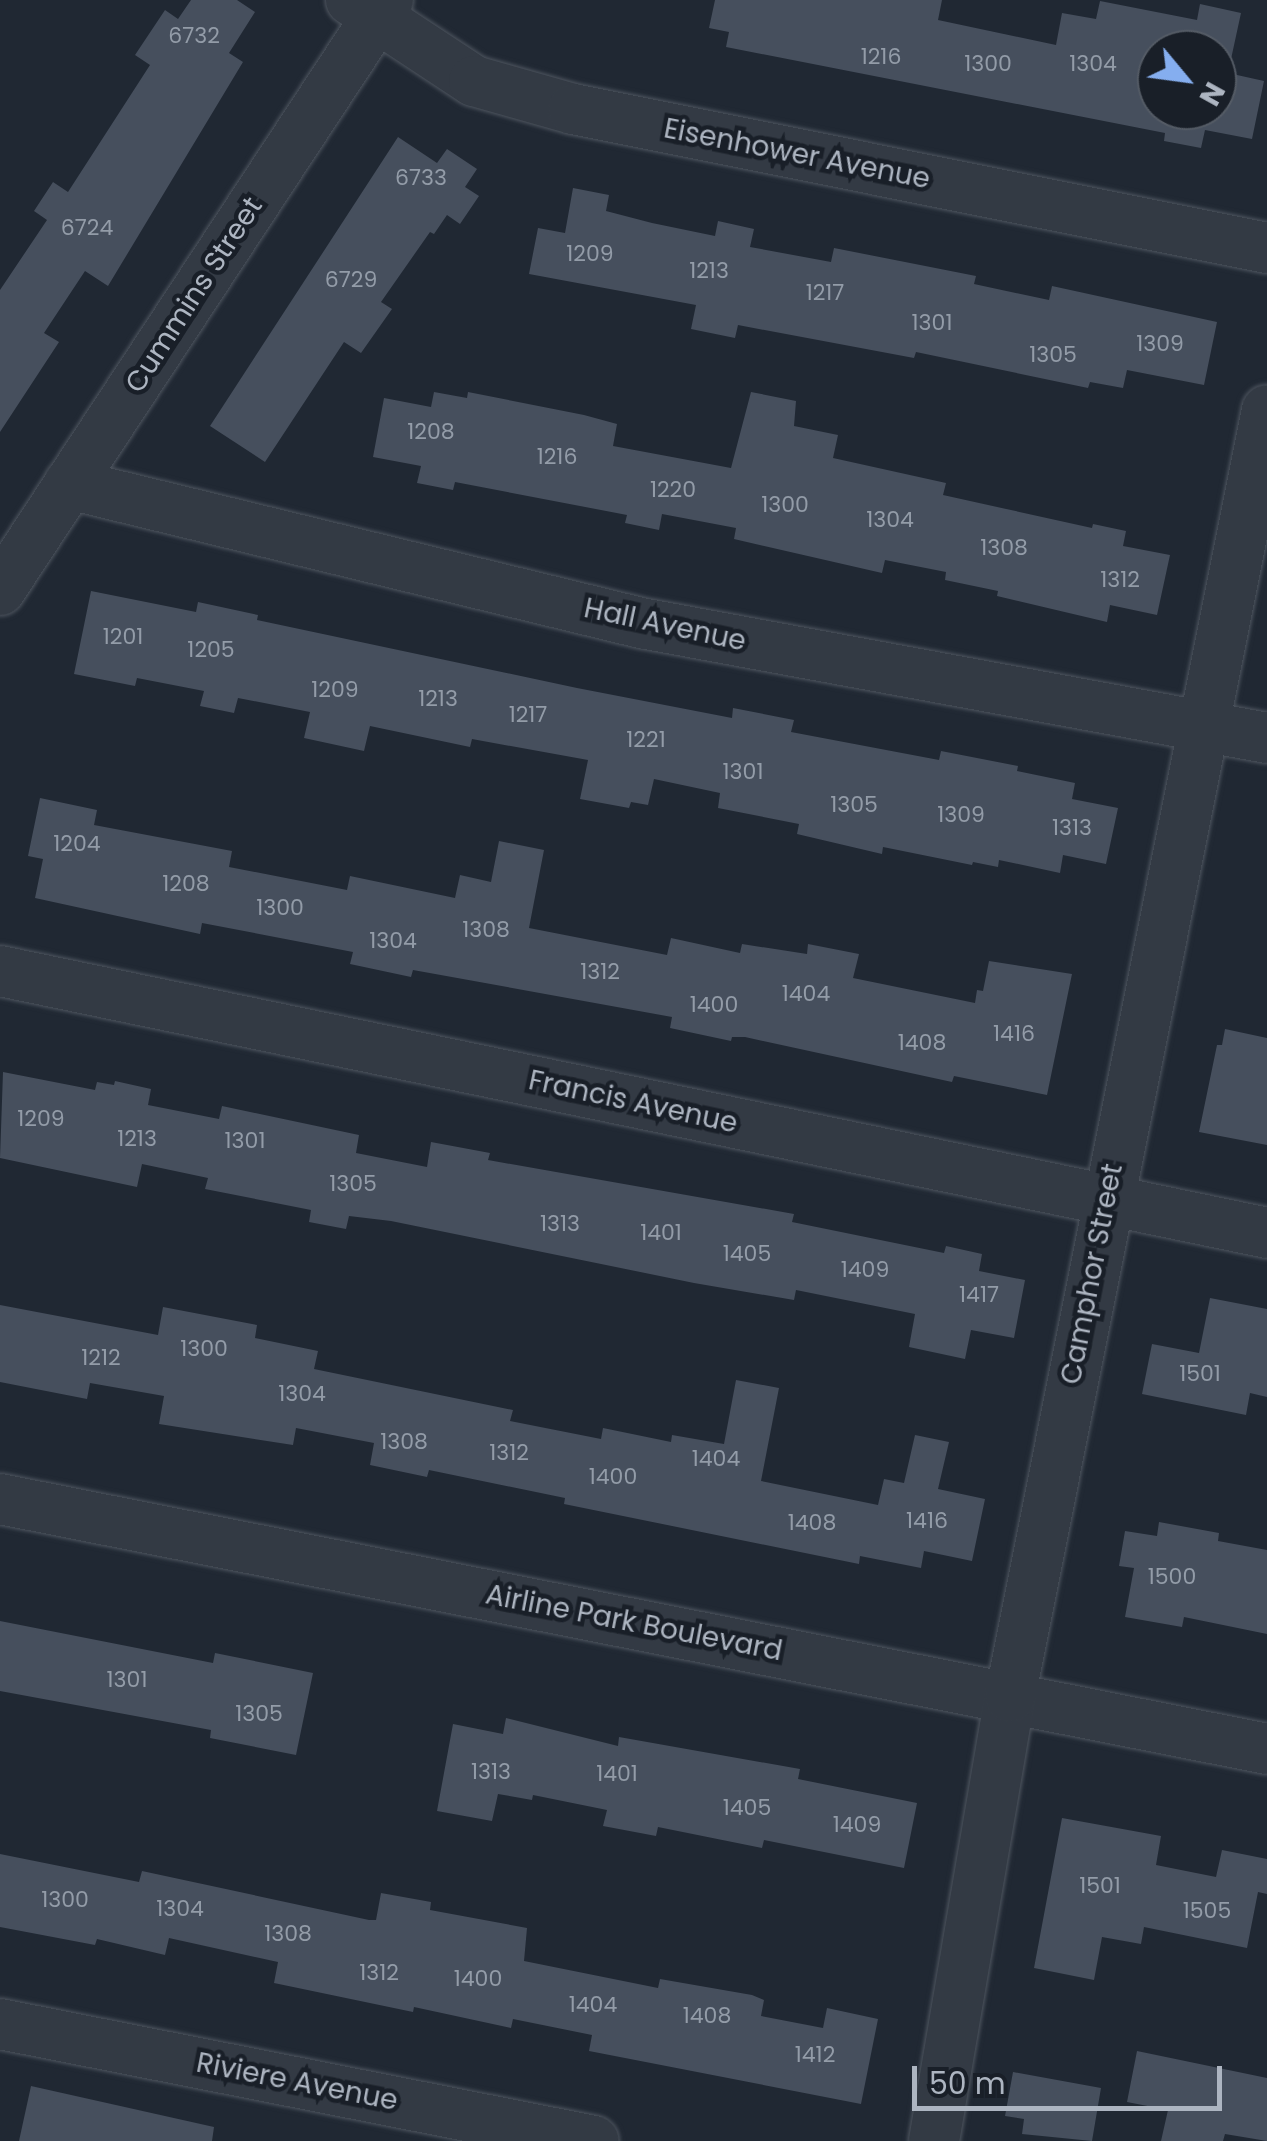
<!DOCTYPE html>
<style>
body{margin:0}
#map{position:relative;width:1267px;height:2141px;overflow:hidden;background:#202833;font-family:Poppins,sans-serif}
div>[style]{position:absolute}
.building>*{inset:0;background:#464f5d}
.roads{filter:drop-shadow(0 0 2px #4e555f) drop-shadow(0 0 2px #4e555f)}
.minor>*{height:50px;margin:-25px;padding:0 25px;transform-origin:25px;border-radius:25px;background:#333a44}
span{translate:-50% -50%;white-space:nowrap;text-align:center;line-height:1.15;-webkit-text-stroke:9px #191f28;paint-order:stroke}
.number-label{font-size:22px;color:#939ca8}
.number-label span{-webkit-text-stroke-width:0}
.street-label{font-size:28px;color:#adb5c1}
.north{position:absolute;left:1137px;top:30px;width:100px;height:100px;box-sizing:border-box;background:#191f28;border:2px solid #545b65;border-radius:50%;rotate:119deg;font-size:28px;font-weight:700;line-height:40px;text-align:center;color:#adb5c1}
.north::after{content:'';display:block;margin:auto;width:35px;height:45px;background:#85aeef;clip-path:polygon(50% 0,100% 100%,50% 72%,0 100%)}
.scale{position:absolute;left:912px;top:2066px;width:310px;height:45px;box-sizing:border-box;border:5px solid #adb5c1;border-top:0;padding-left:12px;font-size:30px;line-height:35px;white-space:nowrap;color:#adb5c1;-webkit-text-stroke:8px #191f28;paint-order:stroke}
</style>
<div id="map">
<div class="building">
<div style="clip-path:polygon(191px 0,237px 0,255px 12px,229px 53px,243px 62px,108px 286px,85px 271px,44px 333px,59px 342px,0 432px,0 290px,47px 220px,34px 211px,53px 182px,68px 192px,150px 65px,135px 55px,165px 10px,178px 19px)"></div>
<div style="clip-path:polygon(evenodd,715px 0,942px 0,938px 20px,1056px 45px,1062px 13px,1096px 19px,1100px 1px,1197px 20px,1200px 4px,1241px 13px,1228px 73px,1264px 81px,1252px 139px,1205px 130px,1201px 148px,1164px 141px,1165px 133px,726px 47px,729px 32px,709px 28px,715px 0,1157px 50px,1217px 50px,1217px 110px,1157px 110px,1157px 50px)"></div>
<div style="clip-path:polygon(398px 137px,437px 163px,447px 149px,477px 169px,465px 187px,479px 196px,460px 224px,447px 215px,434px 234px,430px 232px,381px 302px,392px 309px,361px 353px,344px 342px,265px 462px,210px 426px)"></div>
<div style="clip-path:polygon(573px 188px,609px 195px,606px 211px,652px 223px,715px 236px,718px 221px,754px 229px,750px 247px,831px 262px,834px 248px,976px 276px,974px 284px,1049px 300px,1052px 286px,1217px 322px,1204px 385px,1127px 370px,1123px 388px,1090px 382px,1088px 388px,916px 352px,914px 358px,738px 325px,735px 338px,691px 329px,696px 305px,529px 274px,538px 228px,565px 233px)"></div>
<div style="clip-path:polygon(434px 392px,467px 398px,468px 392px,584px 415px,617px 424px,613px 446px,731px 468px,751px 392px,796px 401px,794px 426px,838px 435px,833px 458px,946px 483px,943px 495px,1092px 528px,1093px 524px,1126px 531px,1123px 546px,1170px 555px,1157px 615px,1110px 605px,1107px 622px,997px 596px,998px 591px,945px 580px,946px 572px,885px 560px,882px 573px,734px 539px,736px 528px,662px 514px,659px 530px,625px 523px,627px 515px,455px 482px,453px 490px,417px 483px,421px 466px,373px 457px,384px 398px,431px 407px)"></div>
<div style="clip-path:polygon(91px 591px,196px 612px,198px 602px,258px 615px,257px 620px,577px 688px,732px 718px,733px 708px,794px 720px,791px 732px,939px 760px,941px 751px,1018px 766px,1017px 771px,1075px 783px,1072px 799px,1118px 808px,1106px 864px,1063px 855px,1060px 873px,999px 860px,998px 867px,973px 862px,972px 865px,883px 847px,882px 854px,797px 834px,799px 824px,718px 808px,720px 793px,654px 779px,648px 805px,631px 802px,629px 808px,580px 799px,588px 760px,472px 739px,470px 747px,370px 726px,364px 751px,304px 738px,310px 712px,238px 698px,234px 713px,200px 706px,204px 691px,137px 678px,135px 686px,74px 674px)"></div>
<div style="clip-path:polygon(40px 798px,97px 810px,94px 825px,232px 851px,229px 867px,347px 890px,350px 876px,455px 898px,460px 875px,491px 882px,499px 841px,544px 850px,529px 928px,667px 955px,671px 938px,740px 953px,742px 944px,807px 954px,808px 944px,859px 954px,853px 978px,975px 1003px,977px 990px,983px 991px,989px 961px,1072px 974px,1047px 1095px,954px 1076px,952px 1082px,745px 1037px,732px 1037px,731px 1041px,670px 1028px,672px 1017px,413px 970px,411px 977px,350px 964px,353px 952px,202px 923px,200px 934px,35px 898px,43px 859px,28px 856px)"></div>
<div style="clip-path:polygon(1225px 1029px,1267px 1038px,1267px 1145px,1199px 1132px,1217px 1045px,1222px 1045px)"></div>
<div style="clip-path:polygon(3px 1072px,95px 1090px,97px 1082px,114px 1085px,115px 1081px,151px 1089px,148px 1105px,219px 1119px,222px 1106px,359px 1135px,356px 1153px,427px 1167px,431px 1142px,490px 1153px,488px 1160px,794px 1214px,792px 1222px,944px 1253px,946px 1246px,982px 1254px,979px 1271px,1025px 1280px,1014px 1338px,971px 1330px,965px 1359px,909px 1347px,915px 1314px,796px 1290px,794px 1300px,694px 1283px,391px 1221px,349px 1216px,346px 1229px,309px 1222px,311px 1210px,205px 1189px,208px 1178px,142px 1164px,137px 1187px,0 1158px)"></div>
<div style="clip-path:polygon(1210px 1298px,1267px 1309px,1267px 1397px,1250px 1393px,1246px 1415px,1142px 1394px,1152px 1344px,1199px 1353px)"></div>
<div style="clip-path:polygon(0 1305px,158px 1335px,163px 1307px,257px 1325px,255px 1338px,318px 1351px,314px 1369px,513px 1410px,510px 1421px,601px 1439px,603px 1428px,671px 1442px,672px 1435px,724px 1444px,736px 1380px,779px 1388px,761px 1481px,878px 1505px,884px 1479px,904px 1483px,915px 1435px,949px 1442px,938px 1489px,985px 1499px,972px 1561px,924px 1551px,921px 1568px,860px 1556px,859px 1564px,564px 1504px,565px 1498px,429px 1470px,427px 1477px,370px 1465px,374px 1443px,296px 1428px,293px 1445px,159px 1424px,164px 1396px,90px 1383px,87px 1399px,0 1382px)"></div>
<div style="clip-path:polygon(1159px 1522px,1219px 1533px,1218px 1541px,1267px 1550px,1267px 1634px,1184px 1617px,1182px 1627px,1125px 1617px,1134px 1568px,1119px 1566px,1125px 1531px,1157px 1536px)"></div>
<div style="clip-path:polygon(0 1621px,213px 1663px,215px 1653px,313px 1673px,296px 1755px,210px 1738px,211px 1730px,0 1691px)"></div>
<div style="clip-path:polygon(506px 1718px,618px 1746px,619px 1737px,800px 1769px,798px 1779px,917px 1803px,904px 1868px,764px 1840px,762px 1848px,658px 1827px,656px 1836px,603px 1826px,607px 1810px,533px 1795px,532px 1800px,498px 1794px,492px 1821px,437px 1811px,453px 1724px,503px 1734px)"></div>
<div style="clip-path:polygon(1062px 1818px,1161px 1836px,1156px 1865px,1216px 1877px,1222px 1850px,1267px 1859px,1267px 1894px,1258px 1892px,1247px 1948px,1144px 1927px,1141px 1944px,1102px 1937px,1094px 1980px,1034px 1968px)"></div>
<div style="clip-path:polygon(0 1854px,139px 1882px,142px 1871px,369px 1920px,376px 1920px,381px 1893px,431px 1902px,430px 1910px,527px 1928px,524px 1961px,658px 1988px,660px 1979px,752px 1995px,764px 2000px,761px 2016px,823px 2028px,827px 2008px,878px 2019px,861px 2104px,589px 2051px,592px 2035px,513px 2019px,511px 2028px,414px 2007px,413px 2012px,274px 1983px,278px 1962px,169px 1938px,165px 1955px,97px 1939px,95px 1945px,0 1927px)"></div>
<div style="clip-path:polygon(1137px 2051px,1267px 2078px,1267px 2141px,1225px 2134px,1223px 2141px,1161px 2141px,1168px 2110px,1127px 2102px)"></div>
<div style="clip-path:polygon(1013px 2072px,1101px 2088px,1092px 2141px,1022px 2134px,1024px 2119px,1005px 2116px)"></div>
<div style="clip-path:polygon(31px 2086px,214px 2127px,212px 2141px,19px 2141px)"></div>
</div>
<div class="roads">
<div class="minor">
<div style="left:351px;top:0;width:147px;rotate:33.4deg"></div>
<div style="left:474px;top:81px;width:103px;rotate:15.8deg"></div>
<div style="left:573px;top:109px;width:708px;rotate:11.33deg"></div>
<div style="left:69px;top:484px;width:589px;rotate:13.66deg"></div>
<div style="left:641px;top:623px;width:636px;rotate:10.41deg"></div>
<div style="left:0;top:590px;width:706px;rotate:-56.67deg"></div>
<div style="left:0;top:971px;width:1294px;rotate:11.68deg"></div>
<div style="left:0;top:1499px;width:1291px;rotate:11.16deg"></div>
<div style="left:0;top:2024px;width:605px;rotate:11.14deg"></div>
<div style="left:934px;top:2141px;width:450px;rotate:-80.3deg"></div>
<div style="left:1010px;top:1697px;width:1312px;rotate:-78.71deg"></div>
</div>
</div>
<div class="number-label">
<span style="left:194px;top:36px">6732</span>
<span style="left:881px;top:57px">1216</span>
<span style="left:988px;top:64px">1300</span>
<span style="left:1093px;top:64px">1304</span>
<span style="left:421px;top:178px">6733</span>
<span style="left:87px;top:228px">6724</span>
<span style="left:590px;top:254px">1209</span>
<span style="left:709px;top:271px">1213</span>
<span style="left:351px;top:280px">6729</span>
<span style="left:825px;top:293px">1217</span>
<span style="left:932px;top:323px">1301</span>
<span style="left:1160px;top:344px">1309</span>
<span style="left:1053px;top:355px">1305</span>
<span style="left:431px;top:432px">1208</span>
<span style="left:557px;top:457px">1216</span>
<span style="left:673px;top:490px">1220</span>
<span style="left:785px;top:505px">1300</span>
<span style="left:890px;top:520px">1304</span>
<span style="left:1004px;top:548px">1308</span>
<span style="left:1120px;top:580px">1312</span>
<span style="left:123px;top:637px">1201</span>
<span style="left:211px;top:650px">1205</span>
<span style="left:335px;top:690px">1209</span>
<span style="left:438px;top:699px">1213</span>
<span style="left:528px;top:715px">1217</span>
<span style="left:646px;top:740px">1221</span>
<span style="left:743px;top:772px">1301</span>
<span style="left:854px;top:805px">1305</span>
<span style="left:961px;top:815px">1309</span>
<span style="left:1072px;top:828px">1313</span>
<span style="left:77px;top:844px">1204</span>
<span style="left:186px;top:884px">1208</span>
<span style="left:280px;top:908px">1300</span>
<span style="left:486px;top:930px">1308</span>
<span style="left:393px;top:941px">1304</span>
<span style="left:600px;top:972px">1312</span>
<span style="left:806px;top:994px">1404</span>
<span style="left:714px;top:1005px">1400</span>
<span style="left:1014px;top:1034px">1416</span>
<span style="left:922px;top:1043px">1408</span>
<span style="left:41px;top:1119px">1209</span>
<span style="left:137px;top:1139px">1213</span>
<span style="left:245px;top:1141px">1301</span>
<span style="left:353px;top:1184px">1305</span>
<span style="left:560px;top:1224px">1313</span>
<span style="left:661px;top:1233px">1401</span>
<span style="left:747px;top:1254px">1405</span>
<span style="left:865px;top:1270px">1409</span>
<span style="left:979px;top:1295px">1417</span>
<span style="left:204px;top:1349px">1300</span>
<span style="left:101px;top:1358px">1212</span>
<span style="left:1200px;top:1374px">1501</span>
<span style="left:302px;top:1394px">1304</span>
<span style="left:404px;top:1442px">1308</span>
<span style="left:509px;top:1453px">1312</span>
<span style="left:716px;top:1459px">1404</span>
<span style="left:613px;top:1477px">1400</span>
<span style="left:927px;top:1521px">1416</span>
<span style="left:812px;top:1523px">1408</span>
<span style="left:1172px;top:1577px">1500</span>
<span style="left:127px;top:1680px">1301</span>
<span style="left:259px;top:1714px">1305</span>
<span style="left:491px;top:1772px">1313</span>
<span style="left:617px;top:1774px">1401</span>
<span style="left:747px;top:1808px">1405</span>
<span style="left:857px;top:1825px">1409</span>
<span style="left:1100px;top:1886px">1501</span>
<span style="left:65px;top:1900px">1300</span>
<span style="left:180px;top:1909px">1304</span>
<span style="left:1207px;top:1911px">1505</span>
<span style="left:288px;top:1934px">1308</span>
<span style="left:379px;top:1973px">1312</span>
<span style="left:478px;top:1979px">1400</span>
<span style="left:593px;top:2005px">1404</span>
<span style="left:707px;top:2016px">1408</span>
<span style="left:815px;top:2055px">1412</span>
</div>
<div class="street-label">
<span style="left:797px;top:154px;rotate:11deg">Eisenhower Avenue</span>
<span style="left:194px;top:295px;rotate:-57deg">Cummins Street</span>
<span style="left:665px;top:625px;rotate:12deg">Hall Avenue</span>
<span style="left:633px;top:1102px;rotate:12deg">Francis Avenue</span>
<span style="left:1092px;top:1274px;rotate:-79deg">Camphor Street</span>
<span style="left:634px;top:1623px;rotate:11deg">Airline Park Boulevard</span>
<span style="left:297px;top:2082px;rotate:11deg">Riviere Avenue</span>
</div>
<div class="north">N</div>
<div class="scale">50 m</div>
</div>
